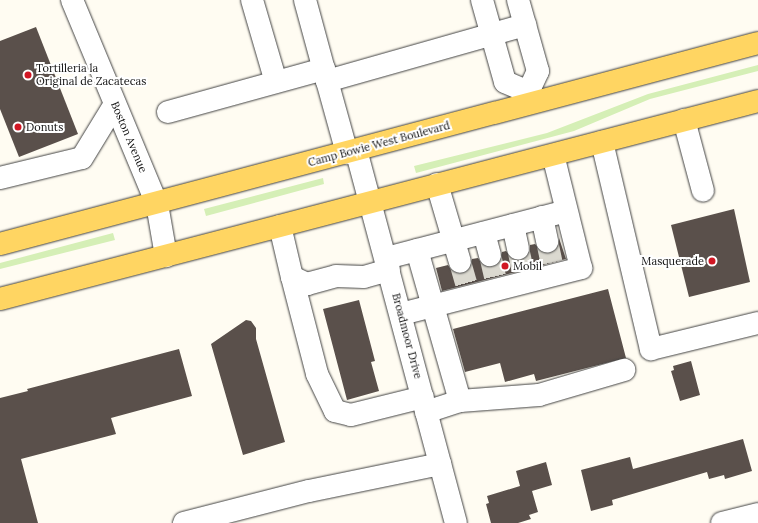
<!DOCTYPE html>
<style>
body{margin:0}
#map{position:relative;width:758px;height:523px;overflow:hidden;background:#fffcf2;font-family:Lora,serif}
div>[style]{position:absolute}
.green>*{inset:0;background:#d5efb6}
.building>*{inset:0;background:#5a504b}
.minor-tunnel>*{height:22px;margin-top:-11px;transform-origin:0;background:repeating-linear-gradient(90deg,#dbd9d0 0 22px,transparent 0 33px)}
.roads{filter:drop-shadow(0 0 1px #434343) drop-shadow(0 0 1px #434343)}
.minor>*{height:22px;margin:-11px;padding:0 11px;transform-origin:11px;border-radius:11px;background:#fff}
.major>*{height:22px;margin:-11px;padding:0 11px;transform-origin:11px;border-radius:11px;background:#ffd562}
.dots>*{width:11px;height:11px;translate:-50% -50%;box-sizing:border-box;border:2px solid #fff;border-radius:50%}
span{translate:-50% -50%;white-space:nowrap;text-align:center;line-height:1.15;-webkit-text-stroke:4px #fff;paint-order:stroke}
.poi-label{font-size:11px;color:#101010}
.left{translate:0 -50%;text-align:left}
.right{translate:-100% -50%;text-align:right}
.street-label{font-size:11px;color:#101010}
</style>
<div id="map">
<div class="green">
<div style="clip-path:polygon(758px 65px,758px 71px,650px 99px,574px 131px,416px 173px,414px 166px,547px 133px,648px 94px)"></div>
<div style="clip-path:polygon(323px 178px,324px 184px,206px 216px,204px 209px)"></div>
<div style="clip-path:polygon(113px 233px,115px 240px,0 269px,0 263px)"></div>
</div>
<div class="building">
<div style="clip-path:polygon(36px 27px,78px 134px,19px 157px,0 109px,0 41px)"></div>
<div style="clip-path:polygon(734px 209px,750px 282px,689px 297px,671px 225px)"></div>
<div style="clip-path:polygon(559px 238px,566px 259px,442px 291px,436px 268px,448px 265px,452px 271px,463px 274px,469px 270px,472px 259px,478px 258px,482px 264px,493px 267px,499px 263px,502px 252px,506px 251px,514px 260px,521px 260px,530px 252px,530px 245px,535px 244px,543px 253px,550px 253px,559px 245px)"></div>
<div style="clip-path:polygon(608px 289px,626px 358px,536px 381px,534px 374px,505px 382px,500px 363px,465px 372px,453px 329px)"></div>
<div style="clip-path:polygon(359px 300px,375px 361px,371px 362px,379px 391px,347px 400px,323px 309px)"></div>
<div style="clip-path:polygon(246px 320px,251px 321px,256px 328px,256px 339px,285px 442px,243px 455px,211px 344px)"></div>
<div style="clip-path:polygon(179px 349px,192px 396px,111px 418px,116px 434px,21px 459px,38px 523px,0 523px,0 398px,28px 391px,27px 389px)"></div>
<div style="clip-path:polygon(691px 361px,700px 395px,680px 401px,671px 371px,674px 370px,673px 366px)"></div>
<div style="clip-path:polygon(743px 439px,752px 471px,725px 479px,724px 475px,709px 479px,707px 472px,612px 500px,613px 505px,591px 511px,581px 470px,630px 457px,633px 469px)"></div>
<div style="clip-path:polygon(546px 462px,552px 485px,532px 491px,538px 512px,529px 515px,531px 519px,518px 523px,491px 523px,486px 504px,489px 503px,487px 496px,520px 486px,516px 471px)"></div>
</div>
<div class="minor-tunnel">
<div style="left:547px;top:241px;width:29px;rotate:78deg"></div>
<div style="left:518px;top:248px;width:29px;rotate:78deg"></div>
<div style="left:490px;top:255px;width:28px;rotate:77deg"></div>
<div style="left:460px;top:262px;width:29px;rotate:74deg"></div>
</div>
<div class="roads">
<div class="minor">
<div style="left:72px;top:0;width:221px;rotate:67.4deg"></div>
<div style="left:157px;top:204px;width:53px;rotate:80.2deg"></div>
<div style="left:252px;top:0;width:85px;rotate:73.7deg"></div>
<div style="left:305px;top:0;width:84px;rotate:74.8deg"></div>
<div style="left:482px;top:0;width:85px;rotate:74.3deg"></div>
<div style="left:505px;top:82px;width:25px;rotate:23deg"></div>
<div style="left:518px;top:0;width:74px;rotate:74.3deg"></div>
<div style="left:538px;top:71px;width:23px;rotate:115deg"></div>
<div style="left:528px;top:92px;width:10px;rotate:79deg"></div>
<div style="left:168px;top:112px;width:162px;rotate:-15.4deg"></div>
<div style="left:684px;top:120px;width:73px;rotate:75deg"></div>
<div style="left:602px;top:142px;width:213px;rotate:76.7deg"></div>
<div style="left:651px;top:349px;width:110px;rotate:-13.7deg"></div>
<div style="left:356px;top:150px;width:386px;rotate:75deg"></div>
<div style="left:347px;top:153px;width:75px;rotate:-105.5deg"></div>
<div style="left:327px;top:81px;width:206px;rotate:-15.8deg"></div>
<div style="left:0;top:178px;width:84px;rotate:-13.7deg"></div>
<div style="left:82px;top:158px;width:63px;rotate:-58.6deg"></div>
<div style="left:437px;top:184px;width:81px;rotate:73.6deg"></div>
<div style="left:542px;top:217px;width:25px;rotate:78deg"></div>
<div style="left:513px;top:225px;width:24px;rotate:78deg"></div>
<div style="left:280px;top:226px;width:52px;rotate:76.8deg"></div>
<div style="left:292px;top:277px;width:17px;rotate:25deg"></div>
<div style="left:307px;top:284px;width:30px;rotate:-15deg"></div>
<div style="left:336px;top:276px;width:28px;rotate:2deg"></div>
<div style="left:364px;top:277px;width:26px;rotate:-16deg"></div>
<div style="left:484px;top:233px;width:23px;rotate:75deg"></div>
<div style="left:417px;top:250px;width:157px;rotate:74.1deg"></div>
<div style="left:386px;top:258px;width:186px;rotate:-14.6deg"></div>
<div style="left:292px;top:277px;width:100px;rotate:75.5deg"></div>
<div style="left:317px;top:374px;width:41px;rotate:64.1deg"></div>
<div style="left:335px;top:411px;width:16px;rotate:14deg"></div>
<div style="left:351px;top:415px;width:74px;rotate:-14deg"></div>
<div style="left:401px;top:314px;width:186px;rotate:-14.3deg"></div>
<div style="left:581px;top:268px;width:116px;rotate:-103.9deg"></div>
<div style="left:426px;top:412px;width:36px;rotate:-18deg"></div>
<div style="left:460px;top:401px;width:79px;rotate:-4.3deg"></div>
<div style="left:539px;top:395px;width:89px;rotate:-16.4deg"></div>
<div style="left:184px;top:523px;width:129px;rotate:-14.4deg"></div>
<div style="left:309px;top:491px;width:134px;rotate:-11.6deg"></div>
<div style="left:722px;top:523px;width:37px;rotate:-14deg"></div>
</div>
<div class="major">
<div style="left:0;top:244px;width:784px;rotate:-14.85deg"></div>
<div style="left:0;top:299px;width:783px;rotate:-14.64deg"></div>
</div>
</div>
<div class="dots">
<div style="left:28px;top:75px;background:#d11724"></div>
<div style="left:18px;top:127px;background:#d11724"></div>
<div style="left:712px;top:261px;background:#d11724"></div>
<div style="left:505px;top:266px;background:#d11724"></div>
</div>
<div class="poi-label">
<span class="left" style="left:36px;top:75px">Tortilleria la<br>Original de Zacatecas</span>
<span class="left" style="left:26px;top:127px">Donuts</span>
<span class="right" style="left:704px;top:261px">Masquerade</span>
<span class="left" style="left:513px;top:266px">Mobil</span>
</div>
<div class="street-label">
<span style="left:129px;top:137px;rotate:67deg">Boston Avenue</span>
<span style="left:379px;top:144px;rotate:-15deg">Camp Bowie West Boulevard</span>
<span style="left:407px;top:336px;rotate:75deg">Broadmoor Drive</span>
</div>
</div>
